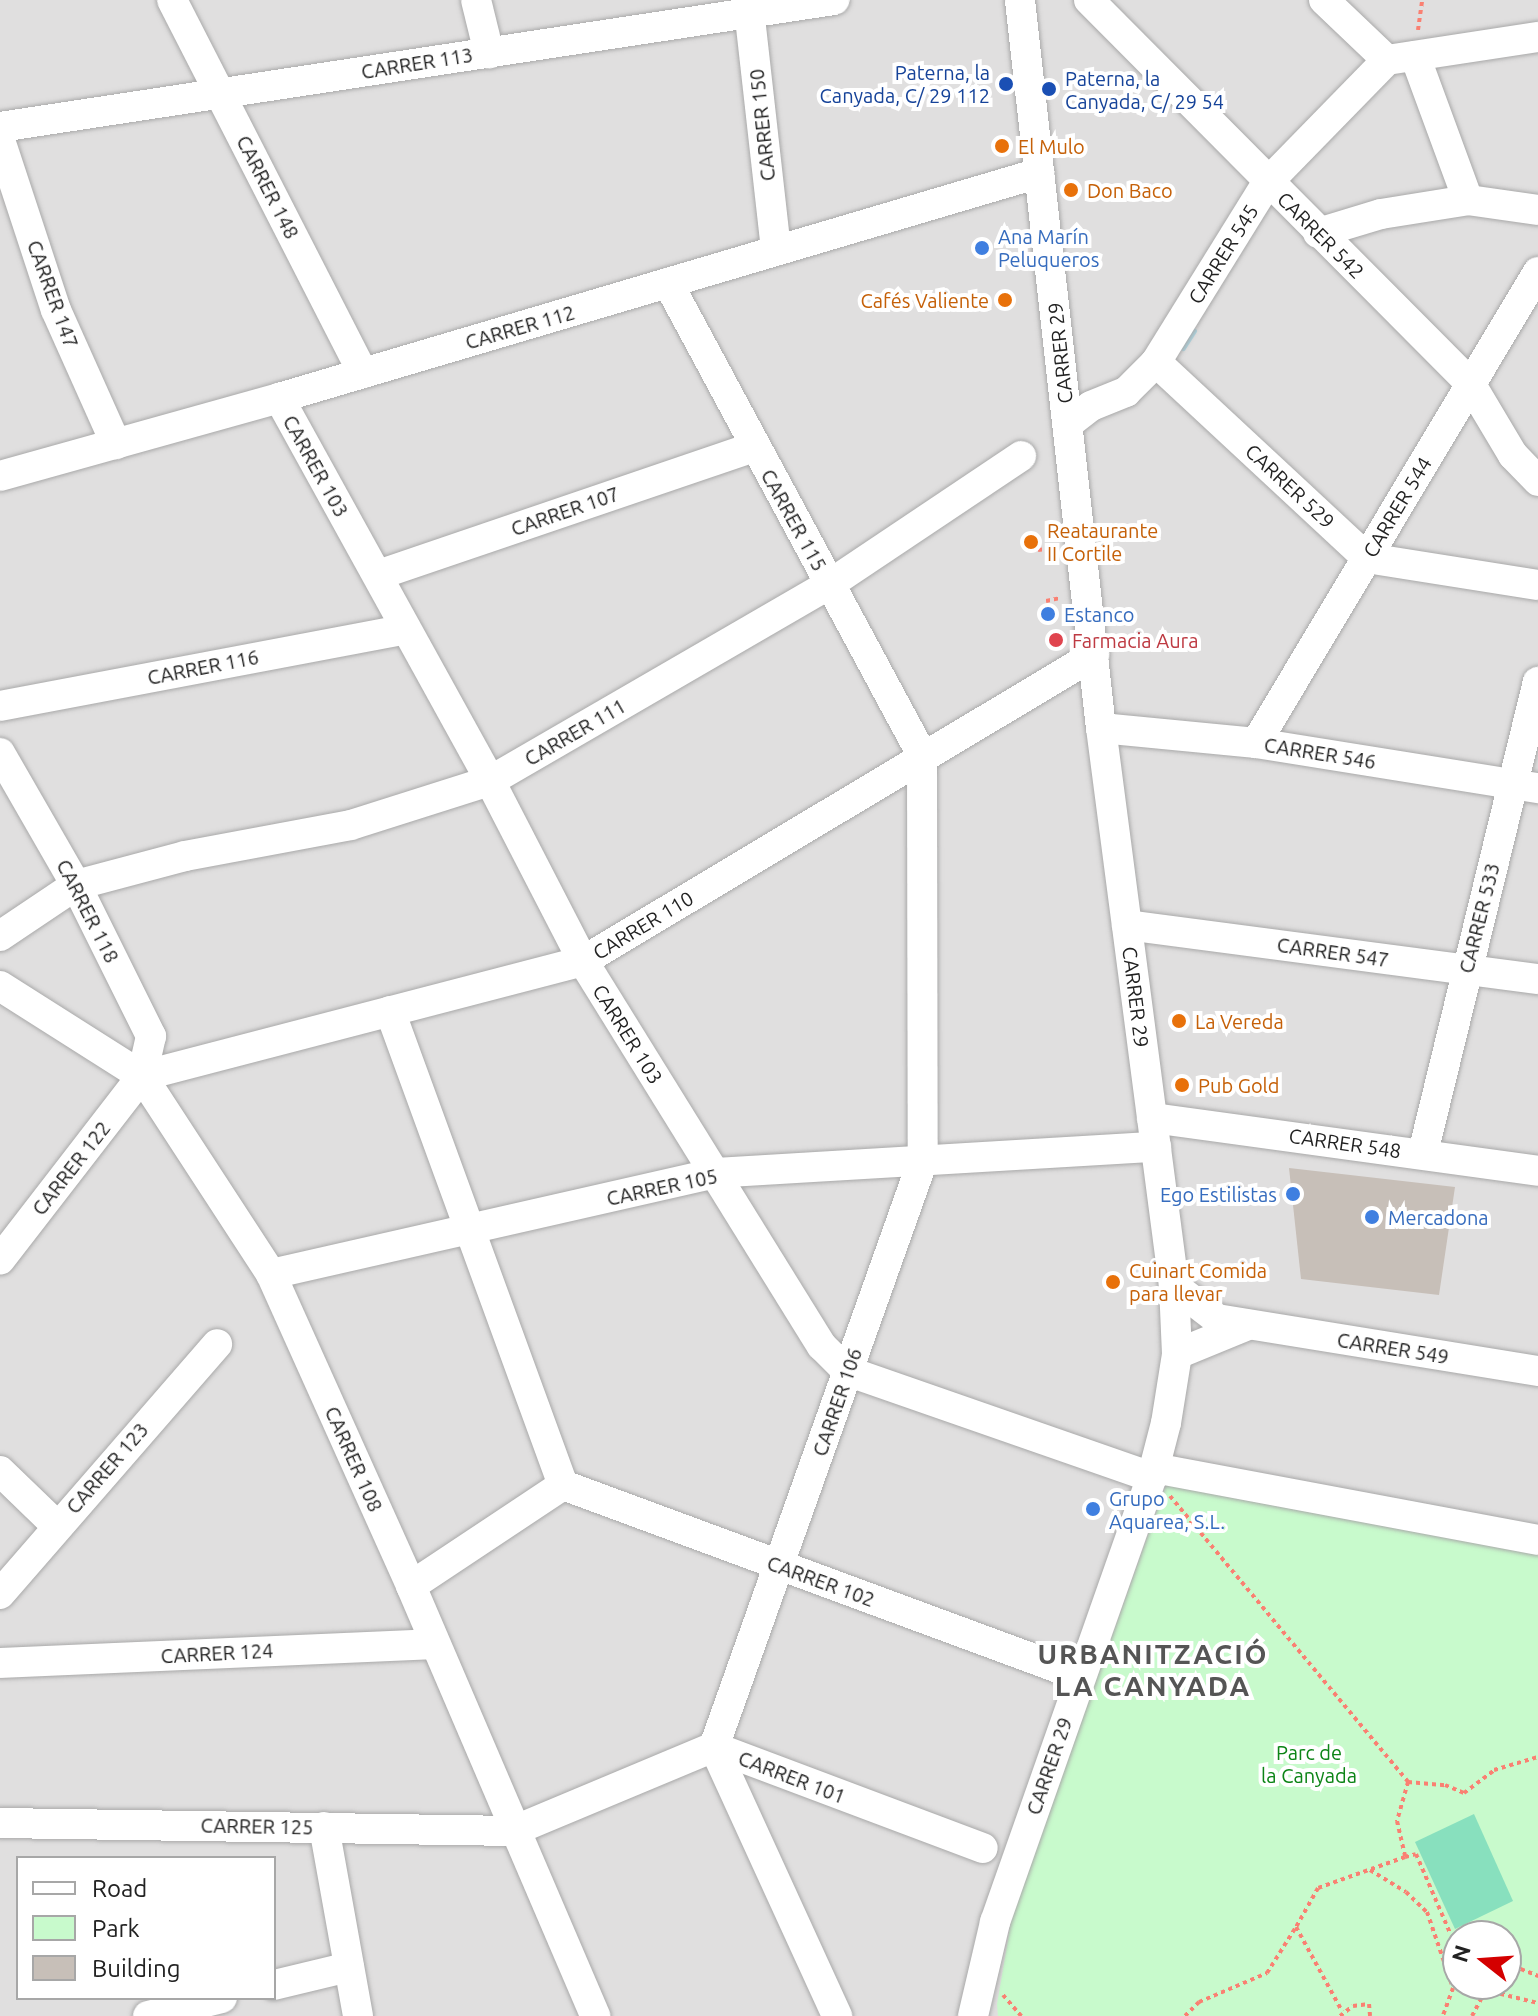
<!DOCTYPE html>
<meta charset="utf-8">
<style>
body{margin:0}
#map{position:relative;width:1538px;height:2016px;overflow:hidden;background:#f2efe9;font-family:Ubuntu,sans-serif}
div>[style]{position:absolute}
.residential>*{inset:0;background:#e0dfdf}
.park>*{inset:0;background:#c8facc}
.pitch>*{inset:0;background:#88e0be}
.stream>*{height:6px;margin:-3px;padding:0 3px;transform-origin:3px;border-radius:3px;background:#aad3df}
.building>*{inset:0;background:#c7bfb8}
.path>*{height:4px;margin-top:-2px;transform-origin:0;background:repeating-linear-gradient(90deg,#fa8072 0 4px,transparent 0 8px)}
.roads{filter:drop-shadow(0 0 2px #a9a9a9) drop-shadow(0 0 2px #a9a9a9)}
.minor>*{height:30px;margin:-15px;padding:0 15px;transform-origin:15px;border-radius:15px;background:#fff}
.dots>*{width:22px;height:22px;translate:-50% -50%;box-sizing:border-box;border:4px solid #fff;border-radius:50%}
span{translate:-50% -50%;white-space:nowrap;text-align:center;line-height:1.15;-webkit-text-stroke:8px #fff;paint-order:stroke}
.street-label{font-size:20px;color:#222}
.transit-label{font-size:20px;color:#164399}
.right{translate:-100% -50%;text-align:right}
.left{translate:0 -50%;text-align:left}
.food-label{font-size:20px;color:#c56008}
.shop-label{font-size:20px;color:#366cbe}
.health-label{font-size:20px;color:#be3a42}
.park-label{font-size:20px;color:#0c8416}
.district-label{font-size:28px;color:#555;font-weight:700;letter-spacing:2px}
.legend{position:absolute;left:16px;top:1856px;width:260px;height:144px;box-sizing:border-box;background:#fff;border:2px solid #a7a7a7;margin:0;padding:10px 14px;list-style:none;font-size:24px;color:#222}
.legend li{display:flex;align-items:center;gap:16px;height:40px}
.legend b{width:40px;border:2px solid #a7a7a7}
.north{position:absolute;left:1442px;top:1920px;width:80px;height:80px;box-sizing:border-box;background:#fff;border:2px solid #a7a7a7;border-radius:50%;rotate:287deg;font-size:22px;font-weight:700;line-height:32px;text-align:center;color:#222}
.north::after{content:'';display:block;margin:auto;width:28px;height:36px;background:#d40000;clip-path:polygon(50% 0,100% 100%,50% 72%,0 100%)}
</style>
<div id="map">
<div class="residential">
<div style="clip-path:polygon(evenodd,0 0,1538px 0,1538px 2016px,0 2016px,0 0,18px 1858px,274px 1858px,274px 1998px,18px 1998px,18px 1858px,0 0,1458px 1936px,1506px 1936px,1506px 1984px,1458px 1984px,1458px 1936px)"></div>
</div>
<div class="park">
<div style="clip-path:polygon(evenodd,1168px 1479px,1538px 1544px,1538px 2016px,998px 2016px,997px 2004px,1012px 1916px,1168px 1479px,1458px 1936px,1506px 1936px,1506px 1984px,1458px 1984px,1458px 1936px)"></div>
</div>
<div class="pitch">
<div style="clip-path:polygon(1474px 1814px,1513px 1901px,1455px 1929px,1415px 1842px)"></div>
</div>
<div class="stream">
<div style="left:1183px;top:348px;width:20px;rotate:-57deg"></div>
</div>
<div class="building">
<div style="clip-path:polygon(1289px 1168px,1455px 1187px,1439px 1295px,1301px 1279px)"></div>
</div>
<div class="path">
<div style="left:1418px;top:30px;width:30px;rotate:-82deg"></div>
<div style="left:1038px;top:550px;width:16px;rotate:-7deg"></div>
<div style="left:1046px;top:601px;width:14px;rotate:-12deg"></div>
<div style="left:1170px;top:1496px;width:372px;rotate:50.2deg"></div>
<div style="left:1408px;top:1782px;width:41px;rotate:105.8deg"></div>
<div style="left:1397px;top:1821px;width:37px;rotate:77deg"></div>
<div style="left:1405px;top:1857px;width:92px;rotate:160.4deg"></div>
<div style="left:1318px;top:1888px;width:45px;rotate:119.4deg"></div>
<div style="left:1296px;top:1927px;width:96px;rotate:61.3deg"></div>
<div style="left:1408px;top:1782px;width:37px;rotate:5deg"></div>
<div style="left:1445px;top:1785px;width:21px;rotate:23deg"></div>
<div style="left:1464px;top:1793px;width:38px;rotate:-37deg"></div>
<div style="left:1494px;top:1770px;width:46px;rotate:-16.5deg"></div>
<div style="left:1405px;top:1857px;width:11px;rotate:-15deg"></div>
<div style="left:1416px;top:1854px;width:86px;rotate:66.7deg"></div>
<div style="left:1370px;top:1870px;width:42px;rotate:31.4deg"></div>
<div style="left:1406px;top:1892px;width:29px;rotate:44deg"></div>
<div style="left:1427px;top:1912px;width:80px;rotate:71.1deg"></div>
<div style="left:1453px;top:1988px;width:30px;rotate:110deg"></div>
<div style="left:1445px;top:1958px;width:13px;rotate:-9deg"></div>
<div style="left:1506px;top:1963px;width:35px;rotate:22deg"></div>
<div style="left:1485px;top:1990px;width:55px;rotate:13.8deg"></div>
<div style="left:1003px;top:1995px;width:28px;rotate:49deg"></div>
<div style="left:1185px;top:2016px;width:20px;rotate:-45deg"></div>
<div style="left:1199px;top:2002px;width:74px;rotate:-23.1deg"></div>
<div style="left:1267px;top:1973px;width:54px;rotate:-57.8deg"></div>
<div style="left:1340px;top:2016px;width:16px;rotate:-38deg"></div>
<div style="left:1353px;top:2006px;width:16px;rotate:-7deg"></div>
<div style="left:1369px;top:2004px;width:12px;rotate:85deg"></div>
<div style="left:1472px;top:2016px;width:36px;rotate:-62deg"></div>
</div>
<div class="roads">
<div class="minor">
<div style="left:172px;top:0;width:419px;rotate:62.9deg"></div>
<div style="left:476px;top:0;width:55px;rotate:76.2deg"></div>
<div style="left:748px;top:0;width:252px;rotate:83.6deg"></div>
<div style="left:1089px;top:0;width:540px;rotate:45.15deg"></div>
<div style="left:1470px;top:383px;width:84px;rotate:59.2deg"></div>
<div style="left:1513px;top:455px;width:36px;rotate:46deg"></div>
<div style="left:1324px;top:0;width:87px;rotate:43.6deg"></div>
<div style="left:1415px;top:56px;width:153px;rotate:69.8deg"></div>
<div style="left:0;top:127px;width:844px;rotate:-8.66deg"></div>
<div style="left:0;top:140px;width:179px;rotate:71.8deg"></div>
<div style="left:56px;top:310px;width:147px;rotate:65.9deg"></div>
<div style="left:1318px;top:233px;width:66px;rotate:-16.8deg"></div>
<div style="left:1381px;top:214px;width:88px;rotate:-9.1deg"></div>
<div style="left:1468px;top:200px;width:71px;rotate:8.1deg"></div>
<div style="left:668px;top:283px;width:536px;rotate:61.71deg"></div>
<div style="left:922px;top:755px;width:405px;rotate:89.9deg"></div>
<div style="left:923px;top:1160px;width:623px;rotate:109.6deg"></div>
<div style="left:714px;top:1747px;width:296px;rotate:65.4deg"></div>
<div style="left:1156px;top:362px;width:288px;rotate:42.9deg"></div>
<div style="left:1367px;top:558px;width:173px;rotate:9deg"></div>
<div style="left:279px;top:398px;width:437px;rotate:61.1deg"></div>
<div style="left:490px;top:781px;width:203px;rotate:62.7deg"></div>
<div style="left:583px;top:961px;width:453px;rotate:58.2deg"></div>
<div style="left:822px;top:1346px;width:35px;rotate:45deg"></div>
<div style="left:847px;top:1371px;width:323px;rotate:19.2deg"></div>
<div style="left:1068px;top:424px;width:29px;rotate:-38deg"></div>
<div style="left:1091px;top:406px;width:38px;rotate:-22deg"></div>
<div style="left:1126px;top:392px;width:42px;rotate:-45deg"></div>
<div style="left:1156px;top:362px;width:211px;rotate:-58.2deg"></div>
<div style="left:1267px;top:183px;width:172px;rotate:-45.7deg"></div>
<div style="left:1387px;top:60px;width:153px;rotate:-8.7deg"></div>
<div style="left:0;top:476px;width:290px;rotate:-15.6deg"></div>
<div style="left:279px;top:398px;width:793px;rotate:-16.49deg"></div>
<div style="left:378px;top:575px;width:396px;rotate:-18.8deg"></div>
<div style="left:0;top:706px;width:413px;rotate:-10.7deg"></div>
<div style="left:1101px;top:728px;width:156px;rotate:5.5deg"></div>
<div style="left:1256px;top:743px;width:286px;rotate:9.1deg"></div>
<div style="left:1256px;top:743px;width:549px;rotate:-59.09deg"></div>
<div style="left:0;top:753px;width:152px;rotate:60.1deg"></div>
<div style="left:76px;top:885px;width:169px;rotate:63.6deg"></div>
<div style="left:151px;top:1036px;width:41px;rotate:102.7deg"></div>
<div style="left:142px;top:1076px;width:232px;rotate:127.7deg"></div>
<div style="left:1127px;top:925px;width:415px;rotate:7.5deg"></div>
<div style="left:0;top:936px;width:92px;rotate:-33.9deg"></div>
<div style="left:76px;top:885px;width:113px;rotate:-14.9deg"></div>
<div style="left:185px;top:856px;width:169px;rotate:-10.6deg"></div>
<div style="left:351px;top:825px;width:146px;rotate:-17.6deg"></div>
<div style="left:490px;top:781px;width:393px;rotate:-30.1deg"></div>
<div style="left:830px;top:584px;width:230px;rotate:-33.8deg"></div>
<div style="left:0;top:986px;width:168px;rotate:32.4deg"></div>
<div style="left:142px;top:1076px;width:236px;rotate:56.9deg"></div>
<div style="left:271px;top:1274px;width:342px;rotate:65.8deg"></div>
<div style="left:411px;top:1586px;width:468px;rotate:66.8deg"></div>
<div style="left:390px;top:1011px;width:505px;rotate:69.95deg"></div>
<div style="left:142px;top:1076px;width:456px;rotate:-14.6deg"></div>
<div style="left:583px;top:961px;width:596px;rotate:-30.91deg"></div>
<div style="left:1152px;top:1118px;width:390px;rotate:7.8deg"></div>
<div style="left:1423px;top:1153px;width:485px;rotate:-76.3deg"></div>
<div style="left:271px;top:1274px;width:454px;rotate:-12.8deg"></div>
<div style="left:714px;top:1173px;width:443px;rotate:-3.4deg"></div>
<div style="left:1174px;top:1286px;width:54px;rotate:37.5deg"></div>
<div style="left:1217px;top:1319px;width:325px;rotate:9.2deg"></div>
<div style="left:1177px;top:1354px;width:77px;rotate:-22.2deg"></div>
<div style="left:1154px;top:1468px;width:391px;rotate:10.6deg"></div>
<div style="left:0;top:1471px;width:79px;rotate:44deg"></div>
<div style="left:411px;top:1586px;width:182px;rotate:-33.6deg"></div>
<div style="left:563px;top:1485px;width:551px;rotate:20.28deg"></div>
<div style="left:0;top:1594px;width:331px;rotate:-49deg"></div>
<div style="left:0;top:1663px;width:433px;rotate:-2.5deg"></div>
<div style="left:0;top:1823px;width:513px;rotate:0.89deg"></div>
<div style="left:513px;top:1831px;width:218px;rotate:-22.7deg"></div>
<div style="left:714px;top:1747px;width:287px;rotate:20.6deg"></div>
<div style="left:324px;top:1827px;width:192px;rotate:79.8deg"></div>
<div style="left:274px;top:1985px;width:77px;rotate:-13.5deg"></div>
<div style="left:148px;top:2016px;width:76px;rotate:-13.7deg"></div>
<div style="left:973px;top:2016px;width:97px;rotate:-76.8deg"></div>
<div style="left:995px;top:1922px;width:472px;rotate:-70.6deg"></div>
<div style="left:1152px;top:1477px;width:56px;rotate:-75.5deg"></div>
<div style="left:1166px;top:1423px;width:70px;rotate:-80.9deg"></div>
<div style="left:1177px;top:1354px;width:68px;rotate:-92.5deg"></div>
<div style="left:1174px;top:1286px;width:563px;rotate:-97.45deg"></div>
<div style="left:1101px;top:728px;width:732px;rotate:-96.35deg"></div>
</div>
</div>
<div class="dots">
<div style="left:1006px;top:84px;background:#1a4fb4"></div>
<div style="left:1049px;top:89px;background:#1a4fb4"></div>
<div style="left:1002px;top:146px;background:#e8710a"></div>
<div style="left:1071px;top:190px;background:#e8710a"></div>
<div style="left:982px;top:248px;background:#3f7fe0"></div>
<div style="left:1005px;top:300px;background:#e8710a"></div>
<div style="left:1031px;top:542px;background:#e8710a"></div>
<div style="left:1048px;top:614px;background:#3f7fe0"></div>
<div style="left:1056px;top:640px;background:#e0444e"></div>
<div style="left:1179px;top:1021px;background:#e8710a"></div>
<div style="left:1182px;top:1085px;background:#e8710a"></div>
<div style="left:1293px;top:1194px;background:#3f7fe0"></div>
<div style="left:1372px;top:1217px;background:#3f7fe0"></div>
<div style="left:1113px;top:1282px;background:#e8710a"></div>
<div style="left:1093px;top:1509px;background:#3f7fe0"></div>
</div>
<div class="street-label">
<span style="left:417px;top:63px;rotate:-9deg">CARRER 113</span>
<span style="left:762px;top:125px;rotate:-96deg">CARRER 150</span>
<span style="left:268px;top:187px;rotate:63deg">CARRER 148</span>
<span style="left:1321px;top:235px;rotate:45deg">CARRER 542</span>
<span style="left:1223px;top:254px;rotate:-58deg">CARRER 545</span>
<span style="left:53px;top:294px;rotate:70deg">CARRER 147</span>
<span style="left:520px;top:327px;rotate:-16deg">CARRER 112</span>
<span style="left:1060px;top:353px;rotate:-96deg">CARRER 29</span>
<span style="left:316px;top:466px;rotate:61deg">CARRER 103</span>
<span style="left:1290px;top:486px;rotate:43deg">CARRER 529</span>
<span style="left:1397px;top:507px;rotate:-59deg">CARRER 544</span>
<span style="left:565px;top:511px;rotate:-19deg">CARRER 107</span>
<span style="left:794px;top:520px;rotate:61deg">CARRER 115</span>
<span style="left:203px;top:667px;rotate:-11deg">CARRER 116</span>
<span style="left:575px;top:732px;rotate:-30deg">CARRER 111</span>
<span style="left:1320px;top:753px;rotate:9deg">CARRER 546</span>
<span style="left:88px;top:911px;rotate:63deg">CARRER 118</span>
<span style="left:1479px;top:918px;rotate:-76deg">CARRER 533</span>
<span style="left:643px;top:925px;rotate:-31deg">CARRER 110</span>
<span style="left:1333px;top:952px;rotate:8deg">CARRER 547</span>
<span style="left:1136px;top:997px;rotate:83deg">CARRER 29</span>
<span style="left:628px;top:1034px;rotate:58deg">CARRER 103</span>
<span style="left:1345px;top:1143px;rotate:8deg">CARRER 548</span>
<span style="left:71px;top:1168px;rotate:-52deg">CARRER 122</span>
<span style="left:662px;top:1187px;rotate:-12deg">CARRER 105</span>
<span style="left:1393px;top:1348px;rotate:9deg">CARRER 549</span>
<span style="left:837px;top:1402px;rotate:-71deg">CARRER 106</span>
<span style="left:354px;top:1459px;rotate:66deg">CARRER 108</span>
<span style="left:107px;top:1468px;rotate:-49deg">CARRER 123</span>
<span style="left:821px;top:1581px;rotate:20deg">CARRER 102</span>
<span style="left:217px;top:1653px;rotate:-3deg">CARRER 124</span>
<span style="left:1049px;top:1766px;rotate:-71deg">CARRER 29</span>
<span style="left:792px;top:1777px;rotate:21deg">CARRER 101</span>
<span style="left:257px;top:1826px;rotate:1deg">CARRER 125</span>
</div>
<div class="transit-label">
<span class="right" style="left:990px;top:84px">Paterna, la<br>Canyada, C/ 29 112</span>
<span class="left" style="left:1065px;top:90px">Paterna, la<br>Canyada, C/ 29 54</span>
</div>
<div class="food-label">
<span class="left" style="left:1018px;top:146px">El Mulo</span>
<span class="left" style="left:1087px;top:190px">Don Baco</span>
<span class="right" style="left:989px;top:300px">Cafés Valiente</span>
<span class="left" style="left:1047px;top:542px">Reataurante<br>II Cortile</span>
<span class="left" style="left:1195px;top:1021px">La Vereda</span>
<span class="left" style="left:1198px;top:1085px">Pub Gold</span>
<span class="left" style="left:1129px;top:1282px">Cuinart Comida<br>para llevar</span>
</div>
<div class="shop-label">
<span class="left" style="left:998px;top:248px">Ana Marín<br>Peluqueros</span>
<span class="left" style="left:1064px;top:614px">Estanco</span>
<span class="right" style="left:1277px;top:1194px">Ego Estilistas</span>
<span class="left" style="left:1388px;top:1217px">Mercadona</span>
<span class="left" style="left:1109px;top:1510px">Grupo<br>Aquarea, S.L.</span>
</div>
<div class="health-label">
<span class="left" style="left:1072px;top:640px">Farmacia Aura</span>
</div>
<div class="park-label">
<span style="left:1309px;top:1764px">Parc de<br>la Canyada</span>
</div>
<div class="district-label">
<span style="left:1153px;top:1670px">URBANITZACIÓ<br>LA CANYADA</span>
</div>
<ul class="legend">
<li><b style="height:10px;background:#fff"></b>Road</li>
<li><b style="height:22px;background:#c8facc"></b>Park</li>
<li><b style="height:22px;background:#c7bfb8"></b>Building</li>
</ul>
<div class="north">N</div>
</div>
